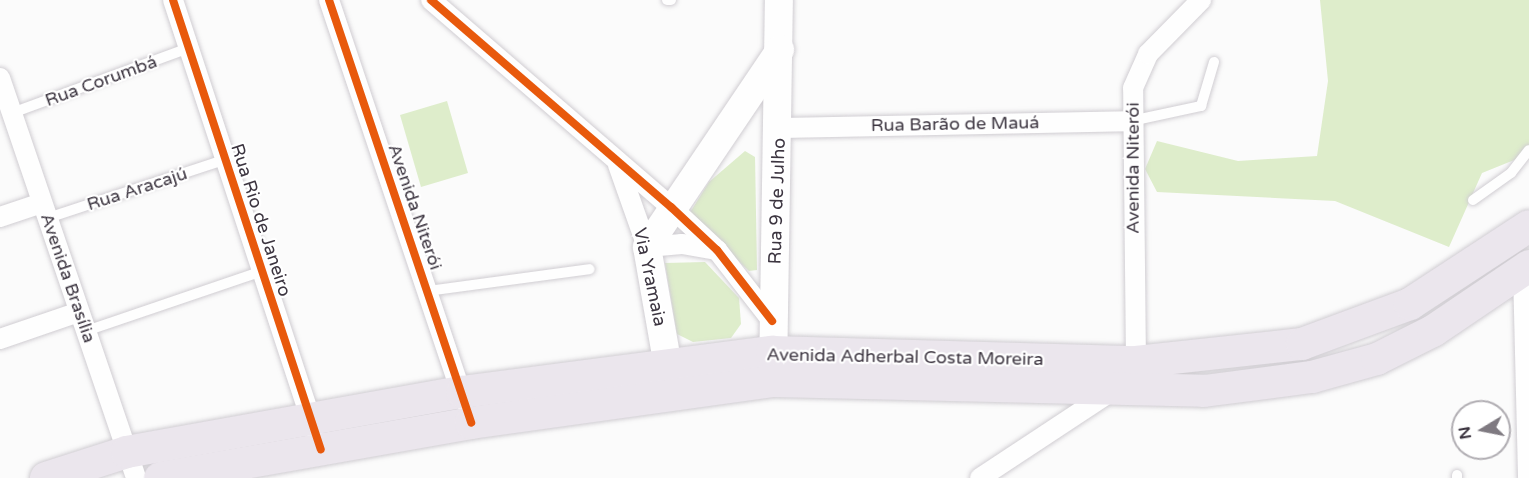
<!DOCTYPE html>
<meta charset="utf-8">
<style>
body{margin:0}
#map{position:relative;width:1529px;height:478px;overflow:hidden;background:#fbfbfb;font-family:"Varela Round",sans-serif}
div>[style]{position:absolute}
.green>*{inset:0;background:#deedcb}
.roads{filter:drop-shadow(0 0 2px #d0cdd2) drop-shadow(0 0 2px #d0cdd2)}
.lane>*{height:10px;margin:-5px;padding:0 5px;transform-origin:5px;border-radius:5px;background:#fefefe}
.street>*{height:20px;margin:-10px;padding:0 10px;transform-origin:10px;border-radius:10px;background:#fefefe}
.secondary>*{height:28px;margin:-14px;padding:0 14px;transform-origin:14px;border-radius:14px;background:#fefefe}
.primary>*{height:32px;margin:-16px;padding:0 16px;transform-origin:16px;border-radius:16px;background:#ebe6ed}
.cycleway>*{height:8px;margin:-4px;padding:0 4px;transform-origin:4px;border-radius:4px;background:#e8590c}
span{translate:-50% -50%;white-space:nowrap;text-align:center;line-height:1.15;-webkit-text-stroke:4.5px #fff;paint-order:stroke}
.street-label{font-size:18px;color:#3c3540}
.north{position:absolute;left:1451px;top:400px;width:60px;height:60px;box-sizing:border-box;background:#fff;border:2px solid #b1aeb3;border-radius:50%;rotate:260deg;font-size:16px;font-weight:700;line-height:24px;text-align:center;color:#3c3540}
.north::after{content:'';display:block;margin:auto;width:21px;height:27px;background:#7f7a81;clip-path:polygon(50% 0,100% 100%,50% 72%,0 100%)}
</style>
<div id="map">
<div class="green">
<div style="clip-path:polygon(1320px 0,1529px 0,1529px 154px,1482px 173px,1449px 247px,1335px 201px,1157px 192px,1145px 169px,1157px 141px,1238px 161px,1317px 156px,1328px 81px)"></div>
<div style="clip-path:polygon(447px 101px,468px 173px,421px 187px,400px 115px)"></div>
<div style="clip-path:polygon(745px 151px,755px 157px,757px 270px,749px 271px,689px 214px,709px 182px)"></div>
<div style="clip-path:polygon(705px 262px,739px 298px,741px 324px,731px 338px,693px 342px,677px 334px,665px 263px)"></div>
</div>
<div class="roads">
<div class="lane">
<div style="left:667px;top:0;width:4px"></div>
<div style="left:12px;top:113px;width:189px;rotate:-20.2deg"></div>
<div style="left:1131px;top:121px;width:72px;rotate:-12.1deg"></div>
<div style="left:1201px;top:106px;width:46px;rotate:-73.5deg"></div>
<div style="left:1473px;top:200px;width:47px;rotate:-35.4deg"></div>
<div style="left:1511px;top:173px;width:29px;rotate:-52deg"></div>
<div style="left:48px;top:218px;width:188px;rotate:-18.3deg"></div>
<div style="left:428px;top:291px;width:163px;rotate:-7.7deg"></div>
<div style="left:86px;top:331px;width:186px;rotate:-18.8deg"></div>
<div style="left:1457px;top:475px;width:3px;rotate:90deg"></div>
</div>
<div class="street">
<div style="left:173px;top:0;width:451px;rotate:71.8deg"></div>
<div style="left:329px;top:0;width:423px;rotate:71.4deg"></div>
<div style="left:431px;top:0;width:317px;rotate:40.8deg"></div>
<div style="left:671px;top:207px;width:63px;rotate:43.1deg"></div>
<div style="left:717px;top:250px;width:90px;rotate:52.2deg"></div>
<div style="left:0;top:78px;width:422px;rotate:71.2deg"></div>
<div style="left:779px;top:128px;width:352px;rotate:-1.1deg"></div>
<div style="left:618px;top:165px;width:87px;rotate:70.5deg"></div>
<div style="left:647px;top:247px;width:35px;rotate:-5deg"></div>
<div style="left:682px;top:244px;width:36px;rotate:10deg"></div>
<div style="left:0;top:217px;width:44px;rotate:-18.4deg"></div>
<div style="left:1523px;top:271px;width:207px;rotate:88.6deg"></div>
<div style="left:0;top:339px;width:83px;rotate:-18.9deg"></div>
<div style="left:1136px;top:362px;width:274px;rotate:-90.6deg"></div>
<div style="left:1133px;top:88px;width:37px;rotate:-66deg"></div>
<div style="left:1148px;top:54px;width:76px;rotate:-45.5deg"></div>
<div style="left:980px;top:478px;width:158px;rotate:-33.4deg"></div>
</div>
<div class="secondary">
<div style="left:773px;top:376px;width:376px;rotate:-89.1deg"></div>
<div style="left:672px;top:389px;width:144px;rotate:-100deg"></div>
<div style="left:647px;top:247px;width:238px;rotate:-56deg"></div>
</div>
<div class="primary">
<div style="left:46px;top:478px;width:85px;rotate:-17.8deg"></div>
<div style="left:127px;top:452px;width:340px;rotate:-10.2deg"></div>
<div style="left:462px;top:392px;width:313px;rotate:-7.4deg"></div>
<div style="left:772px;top:352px;width:364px;rotate:1.6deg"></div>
<div style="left:1136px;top:362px;width:167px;rotate:-6.2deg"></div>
<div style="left:1302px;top:344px;width:115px;rotate:-20.3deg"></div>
<div style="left:1410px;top:304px;width:142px;rotate:-33.2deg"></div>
<div style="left:160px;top:478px;width:316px;rotate:-10deg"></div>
<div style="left:471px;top:423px;width:306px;rotate:-7.9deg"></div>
<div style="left:774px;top:381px;width:430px;rotate:1.3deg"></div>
<div style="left:1204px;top:391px;width:109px;rotate:-7.4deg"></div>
<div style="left:1312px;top:377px;width:67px;rotate:-15.5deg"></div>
<div style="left:1377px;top:359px;width:63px;rotate:-26.6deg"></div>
<div style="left:1433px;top:331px;width:116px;rotate:-34.1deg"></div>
</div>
</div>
<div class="cycleway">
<div style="left:173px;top:0;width:473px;rotate:71.8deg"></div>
<div style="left:329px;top:0;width:446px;rotate:71.4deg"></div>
<div style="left:431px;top:0;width:317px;rotate:40.8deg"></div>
<div style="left:671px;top:207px;width:63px;rotate:43.1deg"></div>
<div style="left:717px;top:250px;width:90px;rotate:52.2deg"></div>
</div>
<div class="street-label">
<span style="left:101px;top:81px;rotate:-20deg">Rua Corumbá</span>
<span style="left:955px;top:124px;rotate:-1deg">Rua Barão de Mauá</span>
<span style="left:1133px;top:168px;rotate:-90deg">Avenida Niterói</span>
<span style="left:137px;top:189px;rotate:-18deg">Rua Aracajú</span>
<span style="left:777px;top:201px;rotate:-88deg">Rua 9 de Julho</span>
<span style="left:415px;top:207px;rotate:71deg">Avenida Niterói</span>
<span style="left:261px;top:220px;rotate:72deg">Rua Rio de Janeiro</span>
<span style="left:650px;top:277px;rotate:78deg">Via Yramaia</span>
<span style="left:68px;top:278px;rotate:71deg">Avenida Brasília</span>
<span style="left:905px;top:357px;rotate:1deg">Avenida Adherbal Costa Moreira</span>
</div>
<div class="north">N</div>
</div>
